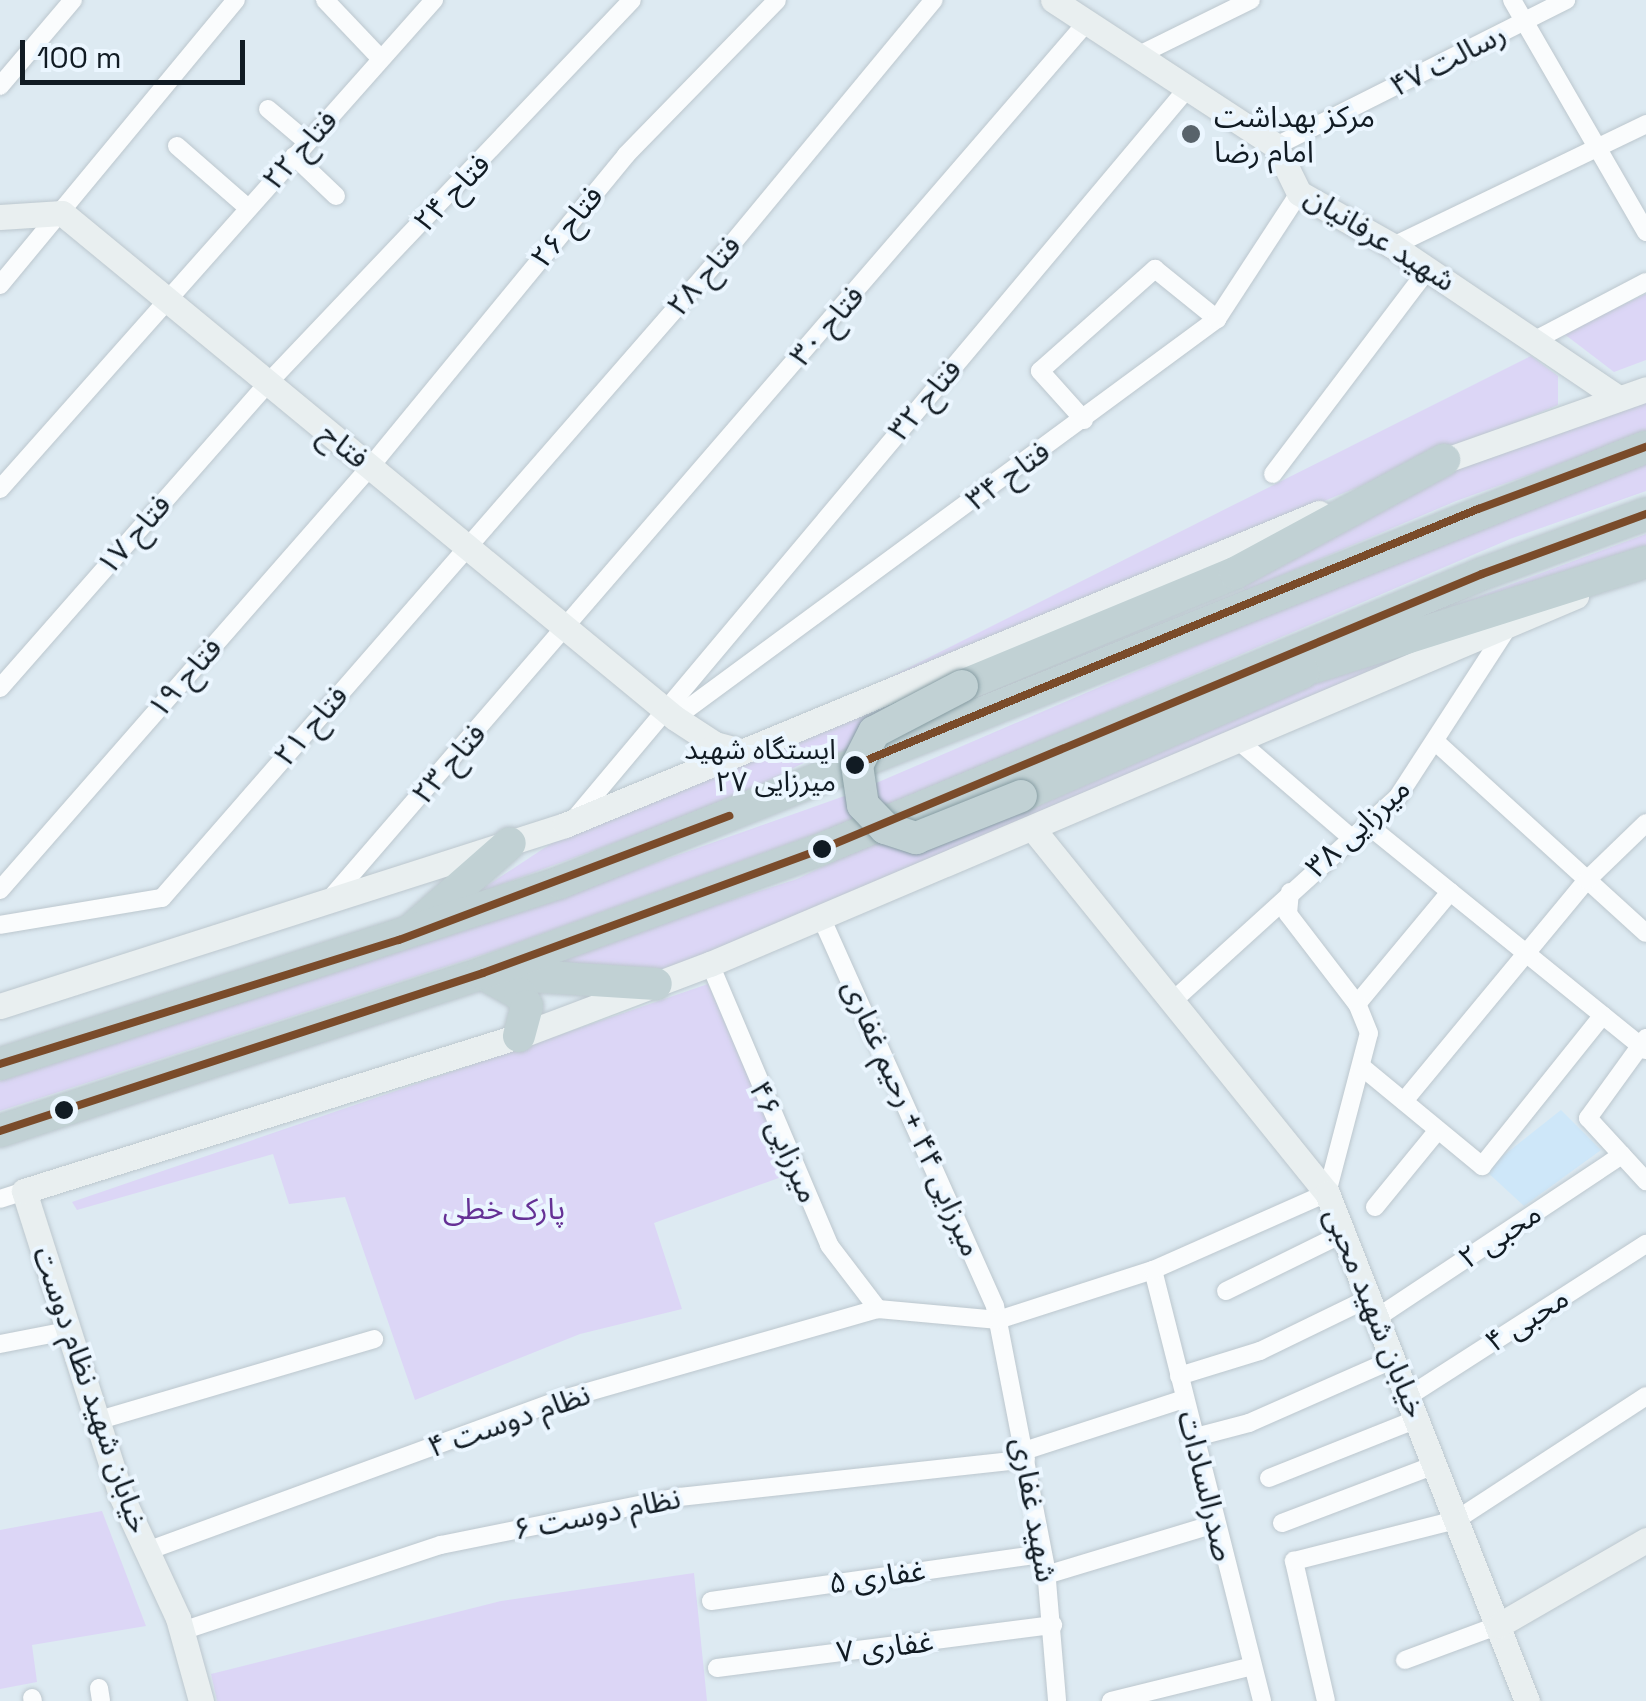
<!DOCTYPE html>
<meta charset="utf-8">
<style>
body{margin:0}
#map{position:relative;width:1646px;height:1701px;overflow:hidden;background:#ddeaf2;font-family:"Space Grotesk","Noto Sans Arabic",sans-serif}
div>[style]{position:absolute}
.built>*{inset:0;background:#cee7f9}
.green>*{inset:0;background:#dcd6f6}
.roads{filter:drop-shadow(0 0 2px #bcc7ce) drop-shadow(0 0 2px #bcc7ce)}
.street>*{height:18px;margin:-9px;padding:0 9px;transform-origin:9px;border-radius:9px;background:#fafcfd}
.secondary>*{height:25px;margin:-12.5px;padding:0 12.5px;transform-origin:12.5px;border-radius:12.5px;background:#e9eff0}
.highway>*{height:32px;margin:-16px;padding:0 16px;transform-origin:16px;border-radius:16px;background:#c1d1d4}
.bridges{filter:drop-shadow(0 0 2px #879da3) drop-shadow(0 0 2px #879da3)}
.highway-bridge>*{height:32px;margin:-16px;padding:0 16px;transform-origin:16px;border-radius:16px;background:#c1d1d4}
.bus-1>*{height:8px;margin:-4px;padding:0 4px;transform-origin:4px;border-radius:4px;background:#7a4b2a}
.dots>*{width:28px;height:28px;translate:-50% -50%;box-sizing:border-box;border:5px solid #ebf6ff;border-radius:50%}
span{translate:-50% -50%;white-space:nowrap;text-align:center;line-height:1.15;-webkit-text-stroke:8px #ebf6ff;paint-order:stroke}
.bus-label{font-size:28px;color:#111b23}
.right{translate:-100% -50%;text-align:right}
.street-label{font-size:30px;color:#111b23}
.poi-label{font-size:30px;color:#111b23}
.left{translate:0 -50%;text-align:left}
.park-label{font-size:30px;color:#653195}
.scale{position:absolute;left:20px;top:40px;width:225px;height:45px;box-sizing:border-box;border:5px solid #111b23;border-top:0;padding-left:12px;font-size:30px;line-height:35px;white-space:nowrap;color:#111b23;-webkit-text-stroke:8px #ebf6ff;paint-order:stroke}
</style>
<div id="map">
<div class="built">
<div style="clip-path:polygon(1561px 1110px,1601px 1150px,1524px 1206px,1485px 1170px)"></div>
</div>
<div class="green">
<div style="clip-path:polygon(1646px 294px,1646px 360px,1614px 372px,1563px 333px)"></div>
<div style="clip-path:polygon(1531px 356px,1558px 376px,1558px 405px,864px 690px)"></div>
<div style="clip-path:polygon(1646px 402px,1646px 433px,1456px 501px,1245px 591px,1239px 579px,1443px 471px)"></div>
<div style="clip-path:polygon(1646px 464px,1646px 491px,1510px 539px,862px 817px,503px 948px,0 1111px,0 1081px,497px 919px,853px 793px,1497px 516px)"></div>
<div style="clip-path:polygon(1646px 534px,1646px 551px,1397px 627px)"></div>
<div style="clip-path:polygon(1487px 628px,656px 974px,559px 969px,564px 954px,797px 879px,882px 838px,1157px 730px)"></div>
<div style="clip-path:polygon(889px 700px,894px 737px,850px 755px,830px 750px,720px 804px,473px 895px,567px 833px)"></div>
<div style="clip-path:polygon(708px 984px,790px 1174px,654px 1223px,682px 1309px,580px 1334px,415px 1400px,345px 1197px,289px 1204px,273px 1154px,77px 1210px,72px 1202px)"></div>
<div style="clip-path:polygon(102px 1511px,146px 1626px,32px 1645px,37px 1682px,0 1689px,0 1530px)"></div>
<div style="clip-path:polygon(694px 1573px,707px 1701px,217px 1701px,211px 1674px,501px 1601px)"></div>
</div>
<div class="roads">
<div class="street">
<div style="left:325px;top:0;width:81px;rotate:46.5deg"></div>
<div style="left:1512px;top:0;width:268px;rotate:60deg"></div>
<div style="left:1137px;top:56px;width:127px;rotate:-26.2deg"></div>
<div style="left:0;top:86px;width:113px;rotate:-49.7deg"></div>
<div style="left:268px;top:109px;width:51px;rotate:40.2deg"></div>
<div style="left:177px;top:146px;width:94px;rotate:41.1deg"></div>
<div style="left:1276px;top:146px;width:325px;rotate:-26.7deg"></div>
<div style="left:294px;top:156px;width:58px;rotate:43.6deg"></div>
<div style="left:1393px;top:246px;width:281px;rotate:-25.7deg"></div>
<div style="left:0;top:285px;width:370px;rotate:-50.4deg"></div>
<div style="left:1537px;top:339px;width:123px;rotate:-27.6deg"></div>
<div style="left:1084px;top:420px;width:66px;rotate:-131.9deg"></div>
<div style="left:1040px;top:371px;width:154px;rotate:-41.6deg"></div>
<div style="left:1155px;top:269px;width:80px;rotate:38.9deg"></div>
<div style="left:1273px;top:474px;width:257px;rotate:-52.9deg"></div>
<div style="left:0;top:489px;width:654px;rotate:-48.41deg"></div>
<div style="left:0;top:688px;width:406px;rotate:-48.7deg"></div>
<div style="left:268px;top:383px;width:528px;rotate:-46.46deg"></div>
<div style="left:675px;top:718px;width:673px;rotate:-36.36deg"></div>
<div style="left:1217px;top:319px;width:150px;rotate:-56.9deg"></div>
<div style="left:1240px;top:742px;width:152px;rotate:40.7deg"></div>
<div style="left:1437px;top:743px;width:282px;rotate:42.3deg"></div>
<div style="left:576px;top:817px;width:949px;rotate:-50deg"></div>
<div style="left:1369px;top:826px;width:356px;rotate:39deg"></div>
<div style="left:0;top:890px;width:562px;rotate:-48.82deg"></div>
<div style="left:370px;top:467px;width:404px;rotate:-50.6deg"></div>
<div style="left:626px;top:155px;width:216px;rotate:-45.7deg"></div>
<div style="left:330px;top:899px;width:1159px;rotate:-49.2deg"></div>
<div style="left:821px;top:917px;width:426px;rotate:65.9deg"></div>
<div style="left:995px;top:1306px;width:268px;rotate:79deg"></div>
<div style="left:1046px;top:1569px;width:132px;rotate:85.2deg"></div>
<div style="left:0;top:925px;width:164px;rotate:-9.5deg"></div>
<div style="left:162px;top:898px;width:866px;rotate:-48.93deg"></div>
<div style="left:731px;top:245px;width:318px;rotate:-50.4deg"></div>
<div style="left:710px;top:964px;width:305px;rotate:67deg"></div>
<div style="left:829px;top:1245px;width:81px;rotate:52.6deg"></div>
<div style="left:1175px;top:999px;width:299px;rotate:-42.2deg"></div>
<div style="left:1397px;top:798px;width:200px;rotate:-57deg"></div>
<div style="left:1357px;top:1004px;width:146px;rotate:-50.3deg"></div>
<div style="left:1646px;top:1038px;width:99px;rotate:125.9deg"></div>
<div style="left:1588px;top:1118px;width:86px;rotate:47.4deg"></div>
<div style="left:1362px;top:1067px;width:156px;rotate:39.5deg"></div>
<div style="left:1482px;top:1166px;width:193px;rotate:-51.3deg"></div>
<div style="left:1404px;top:1101px;width:287px;rotate:-50.4deg"></div>
<div style="left:1587px;top:880px;width:82px;rotate:-44deg"></div>
<div style="left:0;top:1199px;width:25px;rotate:-18deg"></div>
<div style="left:1375px;top:1207px;width:99px;rotate:-50.7deg"></div>
<div style="left:1153px;top:1270px;width:445px;rotate:75.8deg"></div>
<div style="left:1226px;top:1291px;width:134px;rotate:-26.2deg"></div>
<div style="left:1378px;top:1317px;width:293px;rotate:-33.6deg"></div>
<div style="left:0;top:1344px;width:68px;rotate:-11deg"></div>
<div style="left:1179px;top:1376px;width:85px;rotate:-17.2deg"></div>
<div style="left:1260px;top:1351px;width:123px;rotate:-25.9deg"></div>
<div style="left:1409px;top:1396px;width:282px;rotate:-32.7deg"></div>
<div style="left:96px;top:1421px;width:290px;rotate:-16.4deg"></div>
<div style="left:1192px;top:1438px;width:59px;rotate:-14.7deg"></div>
<div style="left:1249px;top:1423px;width:158px;rotate:-23.8deg"></div>
<div style="left:1024px;top:1451px;width:168px;rotate:-18deg"></div>
<div style="left:1269px;top:1478px;width:159px;rotate:-21.7deg"></div>
<div style="left:1282px;top:1523px;width:164px;rotate:-20.8deg"></div>
<div style="left:147px;top:1551px;width:440px;rotate:-20.1deg"></div>
<div style="left:560px;top:1400px;width:331px;rotate:-16deg"></div>
<div style="left:878px;top:1309px;width:121px;rotate:5.2deg"></div>
<div style="left:998px;top:1320px;width:163px;rotate:-17.9deg"></div>
<div style="left:1153px;top:1270px;width:190px;rotate:-23.9deg"></div>
<div style="left:1327px;top:1193px;width:165px;rotate:-75.3deg"></div>
<div style="left:1369px;top:1033px;width:31px;rotate:-112deg"></div>
<div style="left:1357px;top:1004px;width:113px;rotate:-127.5deg"></div>
<div style="left:1288px;top:914px;width:22px;rotate:-85deg"></div>
<div style="left:1046px;top:1575px;width:177px;rotate:-16.8deg"></div>
<div style="left:711px;top:1601px;width:335px;rotate:-8.1deg"></div>
<div style="left:182px;top:1631px;width:273px;rotate:-18.4deg"></div>
<div style="left:441px;top:1545px;width:243px;rotate:-11.4deg"></div>
<div style="left:679px;top:1497px;width:349px;rotate:-6.2deg"></div>
<div style="left:1405px;top:1660px;width:100px;rotate:-20.4deg"></div>
<div style="left:717px;top:1668px;width:339px;rotate:-7.3deg"></div>
<div style="left:99px;top:1688px;width:13px;rotate:81deg"></div>
<div style="left:32px;top:1698px;width:3px;rotate:72deg"></div>
<div style="left:1111px;top:1701px;width:145px;rotate:-13.9deg"></div>
<div style="left:1326px;top:1701px;width:144px;rotate:-102.9deg"></div>
<div style="left:1294px;top:1561px;width:167px;rotate:-14.2deg"></div>
<div style="left:1456px;top:1520px;width:227px;rotate:-33.1deg"></div>
</div>
<div class="secondary">
<div style="left:1053px;top:0;width:267px;rotate:33.2deg"></div>
<div style="left:1276px;top:146px;width:52px;rotate:63.9deg"></div>
<div style="left:1299px;top:193px;width:108px;rotate:29.4deg"></div>
<div style="left:1393px;top:246px;width:272px;rotate:34deg"></div>
<div style="left:0;top:217px;width:62px;rotate:-3.7deg"></div>
<div style="left:62px;top:213px;width:794px;rotate:39.48deg"></div>
<div style="left:675px;top:718px;width:48px;rotate:33deg"></div>
<div style="left:715px;top:744px;width:27px;rotate:15deg"></div>
<div style="left:1429px;top:466px;width:230px;rotate:-19.5deg"></div>
<div style="left:1033px;top:829px;width:468px;rotate:51.1deg"></div>
<div style="left:1327px;top:1193px;width:546px;rotate:68.51deg"></div>
<div style="left:0;top:1006px;width:593px;rotate:-17.76deg"></div>
<div style="left:565px;top:825px;width:816px;rotate:-22.48deg"></div>
<div style="left:1499px;top:1625px;width:170px;rotate:-30deg"></div>
<div style="left:201px;top:1701px;width:86px;rotate:-105.5deg"></div>
<div style="left:178px;top:1618px;width:136px;rotate:-114.9deg"></div>
<div style="left:121px;top:1495px;width:319px;rotate:-107.7deg"></div>
<div style="left:24px;top:1191px;width:519px;rotate:-17.39deg"></div>
<div style="left:519px;top:1036px;width:204px;rotate:-20.7deg"></div>
<div style="left:710px;top:964px;width:941px;rotate:-23.02deg"></div>
</div>
<div class="highway">
<div style="left:1315px;top:667px;width:347px;rotate:-17.6deg"></div>
<div style="left:962px;top:686px;width:295px;rotate:-22.5deg"></div>
<div style="left:1235px;top:573px;width:238px;rotate:-28.4deg"></div>
<div style="left:1021px;top:796px;width:308px;rotate:-23.7deg"></div>
<div style="left:412px;top:929px;width:130px;rotate:-41.3deg"></div>
<div style="left:498px;top:974px;width:158px;rotate:3.6deg"></div>
<div style="left:487px;top:976px;width:38px;rotate:29deg"></div>
<div style="left:520px;top:994px;width:14px;rotate:60deg"></div>
<div style="left:527px;top:1006px;width:31px;rotate:105deg"></div>
<div style="left:0;top:1064px;width:588px;rotate:-17.94deg"></div>
<div style="left:559px;top:883px;width:1171px;rotate:-21.86deg"></div>
<div style="left:0;top:1131px;width:508px;rotate:-18.11deg"></div>
<div style="left:483px;top:973px;width:361px;rotate:-20.1deg"></div>
<div style="left:822px;top:849px;width:715px;rotate:-22.62deg"></div>
<div style="left:1482px;top:574px;width:175px;rotate:-20.1deg"></div>
</div>
</div>
<div class="bridges">
<div class="highway-bridge">
<div style="left:962px;top:686px;width:99px;rotate:152.4deg"></div>
<div style="left:874px;top:732px;width:37px;rotate:117deg"></div>
<div style="left:857px;top:765px;width:40px;rotate:81.5deg"></div>
<div style="left:863px;top:805px;width:32px;rotate:46deg"></div>
<div style="left:885px;top:828px;width:33px;rotate:18deg"></div>
<div style="left:916px;top:838px;width:113px;rotate:-21.8deg"></div>
</div>
</div>
<div class="bus-1">
<div style="left:855px;top:765px;width:674px;rotate:-22.34deg"></div>
<div style="left:1478px;top:509px;width:179px;rotate:-20.3deg"></div>
<div style="left:0;top:1064px;width:418px;rotate:-17.3deg"></div>
<div style="left:399px;top:940px;width:353px;rotate:-20.6deg"></div>
<div style="left:0;top:1131px;width:508px;rotate:-18.11deg"></div>
<div style="left:483px;top:973px;width:361px;rotate:-20.1deg"></div>
<div style="left:822px;top:849px;width:715px;rotate:-22.62deg"></div>
<div style="left:1482px;top:574px;width:175px;rotate:-20.1deg"></div>
</div>
<div class="dots">
<div style="left:1191px;top:134px;background:#58636b"></div>
<div style="left:855px;top:765px;background:#111b23"></div>
<div style="left:822px;top:849px;background:#111b23"></div>
<div style="left:64px;top:1110px;background:#111b23"></div>
</div>
<div class="bus-label">
<span class="right" style="left:836px;top:765px">ایستگاه شهید<br>میرزایی ۲۷</span>
</div>
<div class="street-label">
<span style="left:1448px;top:60px;rotate:-27deg">رسالت ۴۷</span>
<span style="left:300px;top:150px;rotate:-48deg">فتاح ۲۲</span>
<span style="left:452px;top:193px;rotate:-46deg">فتاح ۲۴</span>
<span style="left:567px;top:227px;rotate:-51deg">فتاح ۲۶</span>
<span style="left:1380px;top:239px;rotate:32deg">شهید عرفانیان</span>
<span style="left:704px;top:276px;rotate:-49deg">فتاح ۲۸</span>
<span style="left:827px;top:326px;rotate:-49deg">فتاح ۳۰</span>
<span style="left:925px;top:400px;rotate:-50deg">فتاح ۳۲</span>
<span style="left:344px;top:446px;rotate:39deg">فتاح</span>
<span style="left:1008px;top:476px;rotate:-36deg">فتاح ۳۴</span>
<span style="left:134px;top:535px;rotate:-49deg">فتاح ۱۷</span>
<span style="left:185px;top:678px;rotate:-49deg">فتاح ۱۹</span>
<span style="left:311px;top:726px;rotate:-49deg">فتاح ۲۱</span>
<span style="left:449px;top:764px;rotate:-49deg">فتاح ۲۳</span>
<span style="left:1358px;top:828px;rotate:-43deg">میرزایی ۳۸</span>
<span style="left:912px;top:1118px;rotate:66deg">میرزایی ۴۴ + رحیم غفاری</span>
<span style="left:784px;top:1142px;rotate:66deg">میرزایی ۴۶</span>
<span style="left:1500px;top:1236px;rotate:-34deg">محبی ۲</span>
<span style="left:1375px;top:1313px;rotate:68deg">خیابان شهید محبی</span>
<span style="left:1527px;top:1320px;rotate:-33deg">محبی ۴</span>
<span style="left:91px;top:1390px;rotate:71deg">خیابان شهید نظام دوست</span>
<span style="left:509px;top:1421px;rotate:-19deg">نظام دوست ۴</span>
<span style="left:1206px;top:1486px;rotate:76deg">صدرالسادات</span>
<span style="left:1034px;top:1510px;rotate:80deg">شهید غفاری</span>
<span style="left:597px;top:1514px;rotate:-11deg">نظام دوست ۶</span>
<span style="left:877px;top:1577px;rotate:-8deg">غفاری ۵</span>
<span style="left:885px;top:1647px;rotate:-7deg">غفاری ۷</span>
</div>
<div class="poi-label">
<span class="left" style="left:1214px;top:134px">مرکز بهداشت<br>امام رضا</span>
</div>
<div class="park-label">
<span style="left:504px;top:1209px">پارک خطی</span>
</div>
<div class="scale">100 m</div>
</div>
